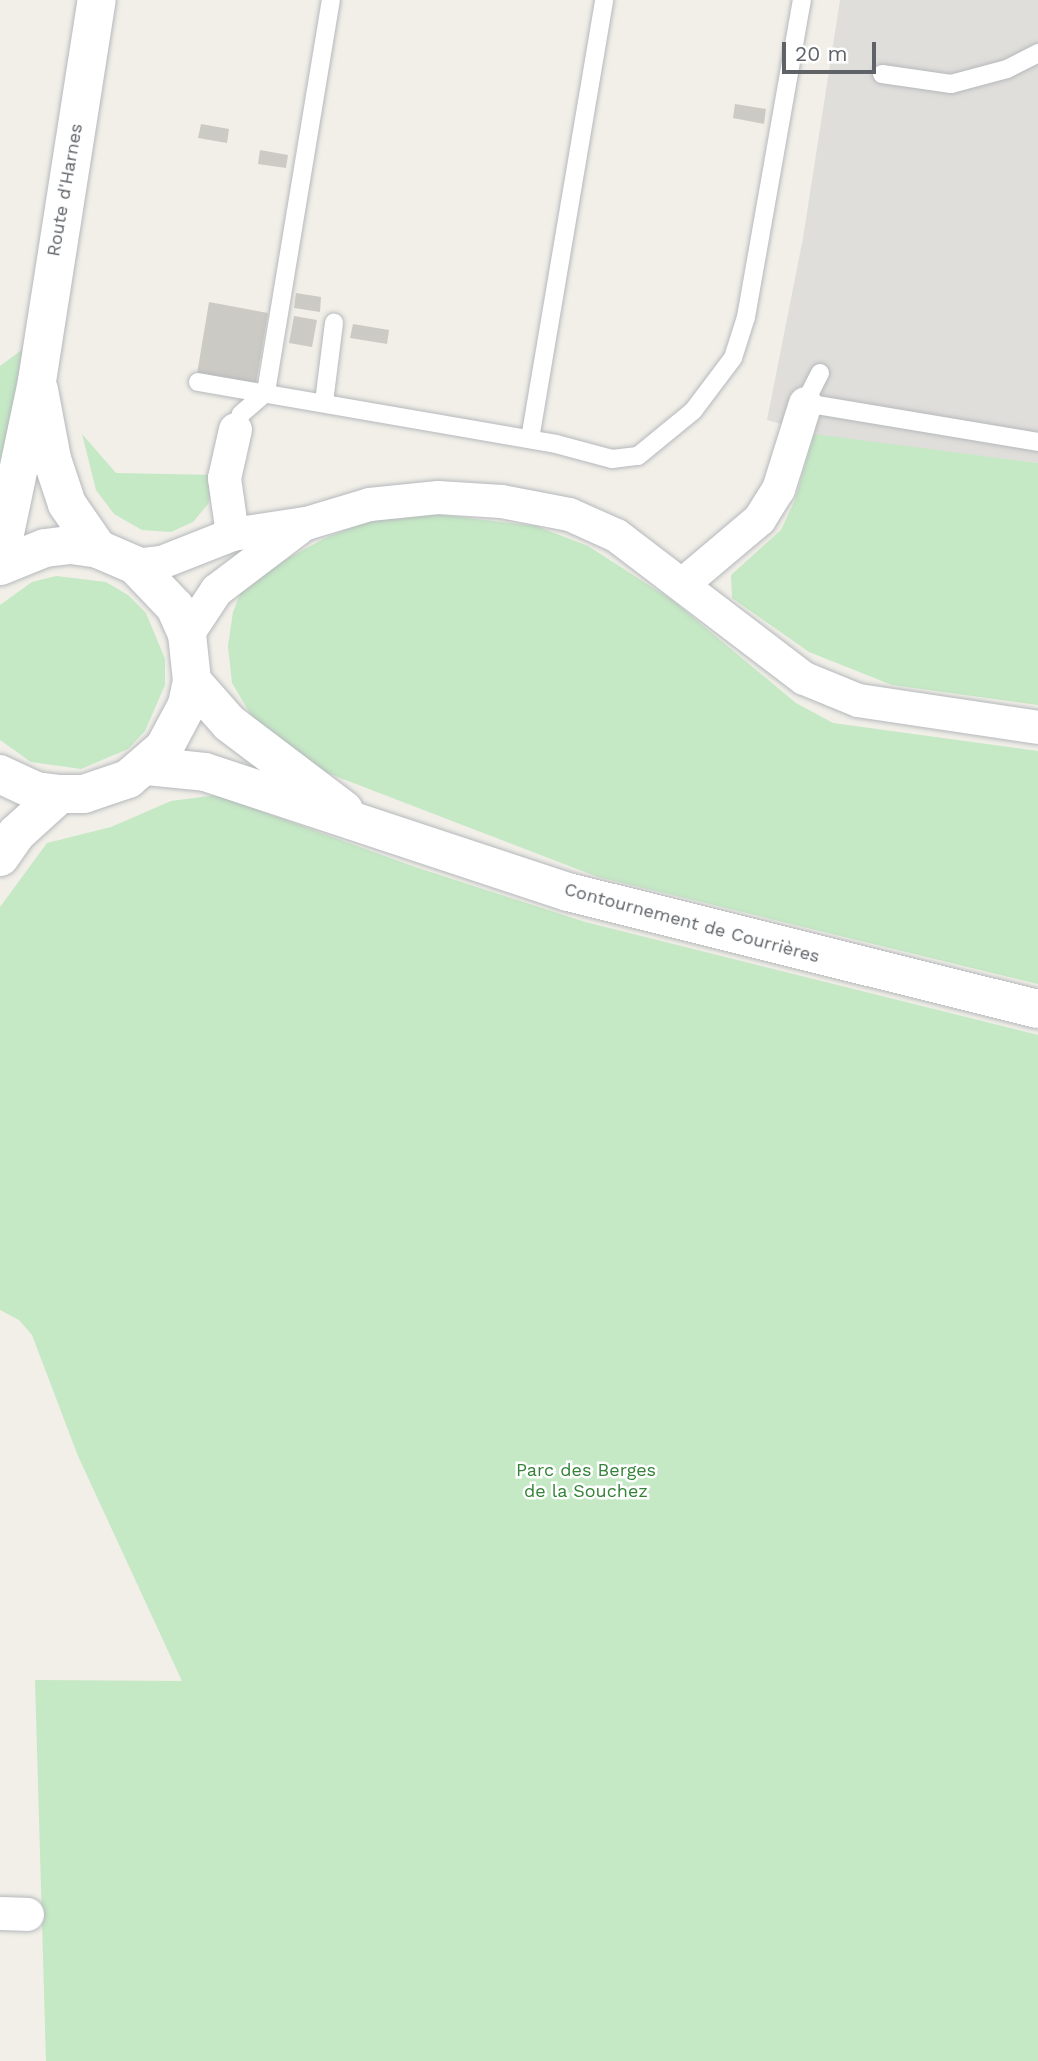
<!DOCTYPE html>
<meta charset="utf-8">
<style>
body{margin:0}
#map{position:relative;width:1038px;height:2061px;overflow:hidden;background:#f1efe8;font-family:"Work Sans",sans-serif}
div>[style]{position:absolute}
.industrial>*{inset:0;background:#e0deda}
.green>*{inset:0;background:#c5e8c5}
.building>*{inset:0;background:#cccac5}
.roads{filter:drop-shadow(0 0 2px #b5b8bc) drop-shadow(0 0 2px #b5b8bc)}
.lane>*{height:18px;margin:-9px;padding:0 9px;transform-origin:9px;border-radius:9px;background:#fff}
.street>*{height:33px;margin:-16.5px;padding:0 16.5px;transform-origin:16.5px;border-radius:16.5px;background:#fff}
.secondary>*{height:38px;margin:-19px;padding:0 19px;transform-origin:19px;border-radius:19px;background:#fff}
span{translate:-50% -50%;white-space:nowrap;text-align:center;line-height:1.15;-webkit-text-stroke:5px #fff;paint-order:stroke}
.street-label{font-size:18px;color:#5f6368}
.park-label{font-size:18px;color:#348238}
.scale{position:absolute;left:782px;top:42px;width:94px;height:32px;box-sizing:border-box;border:4px solid #5f6368;border-top:0;padding-left:9px;font-size:21px;line-height:24px;white-space:nowrap;color:#5f6368;-webkit-text-stroke:5px #fff;paint-order:stroke}
</style>
<div id="map">
<div class="industrial">
<div style="clip-path:polygon(840px 0,1038px 0,1038px 463px,825px 437px,767px 420px,803px 238px)"></div>
</div>
<div class="green">
<div style="clip-path:polygon(23px 349px,0 485px,0 366px)"></div>
<div style="clip-path:polygon(82px 434px,116px 473px,217px 475px,208px 504px,193px 522px,171px 532px,142px 530px,114px 514px,96px 490px)"></div>
<div style="clip-path:polygon(814px 434px,1038px 463px,1038px 705px,892px 685px,809px 652px,732px 598px,731px 575px,781px 530px,795px 500px)"></div>
<div style="clip-path:polygon(426px 513px,536px 526px,588px 546px,672px 600px,796px 703px,833px 723px,1038px 751px,1038px 984px,598px 877px,317px 769px,260px 730px,232px 683px,228px 646px,233px 612px,245px 582px,325px 538px,375px 519px)"></div>
<div style="clip-path:polygon(56px 576px,106px 582px,128px 595px,146px 613px,165px 659px,165px 685px,145px 731px,128px 749px,81px 769px,31px 762px,0 740px,0 605px,32px 582px)"></div>
<div style="clip-path:polygon(217px 795px,415px 867px,585px 922px,1038px 1035px,1038px 2061px,46px 2061px,35px 1680px,182px 1681px,78px 1456px,32px 1335px,19px 1320px,0 1310px,0 907px,47px 843px,111px 827px,171px 801px)"></div>
</div>
<div class="building">
<div style="clip-path:polygon(735px 104px,766px 109px,764px 124px,733px 118px)"></div>
<div style="clip-path:polygon(201px 124px,229px 129px,227px 143px,198px 138px)"></div>
<div style="clip-path:polygon(260px 150px,288px 155px,286px 168px,258px 164px)"></div>
<div style="clip-path:polygon(296px 293px,321px 297px,320px 312px,294px 308px)"></div>
<div style="clip-path:polygon(209px 302px,268px 313px,256px 383px,197px 374px)"></div>
<div style="clip-path:polygon(294px 316px,317px 320px,312px 347px,289px 343px)"></div>
<div style="clip-path:polygon(353px 324px,389px 330px,387px 344px,350px 338px)"></div>
</div>
<div class="roads">
<div class="lane">
<div style="left:882px;top:74px;width:70px;rotate:8.2deg"></div>
<div style="left:951px;top:84px;width:58px;rotate:-15deg"></div>
<div style="left:1007px;top:69px;width:35px;rotate:-27deg"></div>
<div style="left:820px;top:373px;width:34px;rotate:117deg"></div>
<div style="left:805px;top:403px;width:236px;rotate:9.5deg"></div>
<div style="left:198px;top:382px;width:363px;rotate:9.8deg"></div>
<div style="left:556px;top:444px;width:58px;rotate:15deg"></div>
<div style="left:612px;top:459px;width:26px;rotate:-7deg"></div>
<div style="left:638px;top:456px;width:71px;rotate:-39.3deg"></div>
<div style="left:693px;top:411px;width:66px;rotate:-53deg"></div>
<div style="left:733px;top:358px;width:43px;rotate:-72.4deg"></div>
<div style="left:746px;top:317px;width:322px;rotate:-80deg"></div>
<div style="left:324px;top:402px;width:80px;rotate:-82.8deg"></div>
<div style="left:235px;top:429px;width:16px;rotate:-68deg"></div>
<div style="left:241px;top:414px;width:33px;rotate:-41deg"></div>
<div style="left:266px;top:392px;width:397px;rotate:-80.6deg"></div>
<div style="left:530px;top:439px;width:445px;rotate:-80.4deg"></div>
</div>
<div class="street">
<div style="left:232px;top:534px;width:57px;rotate:-98.1deg"></div>
<div style="left:224px;top:478px;width:50px;rotate:-77.3deg"></div>
<div style="left:135px;top:565px;width:26px;rotate:-7deg"></div>
<div style="left:161px;top:562px;width:76px;rotate:-21.5deg"></div>
<div style="left:232px;top:534px;width:75px;rotate:-8.5deg"></div>
<div style="left:306px;top:523px;width:66px;rotate:-16.8deg"></div>
<div style="left:369px;top:504px;width:69px;rotate:-5.8deg"></div>
<div style="left:438px;top:497px;width:63px;rotate:3.6deg"></div>
<div style="left:501px;top:501px;width:69px;rotate:10.8deg"></div>
<div style="left:569px;top:514px;width:51px;rotate:24.1deg"></div>
<div style="left:616px;top:535px;width:236px;rotate:37.3deg"></div>
<div style="left:804px;top:678px;width:58px;rotate:22.2deg"></div>
<div style="left:858px;top:700px;width:182px;rotate:8.5deg"></div>
<div style="left:682px;top:584px;width:101px;rotate:-40.2deg"></div>
<div style="left:759px;top:519px;width:36px;rotate:-58deg"></div>
<div style="left:778px;top:489px;width:90px;rotate:-72.6deg"></div>
<div style="left:187px;top:634px;width:53px;rotate:-56.6deg"></div>
<div style="left:216px;top:590px;width:103px;rotate:-37.1deg"></div>
<div style="left:0;top:1913px;width:27px;rotate:2deg"></div>
</div>
<div class="secondary">
<div style="left:39px;top:390px;width:70px;rotate:79.3deg"></div>
<div style="left:52px;top:459px;width:47px;rotate:71.6deg"></div>
<div style="left:67px;top:504px;width:55px;rotate:55.4deg"></div>
<div style="left:0;top:557px;width:180px;rotate:-78.1deg"></div>
<div style="left:37px;top:381px;width:386px;rotate:-81.1deg"></div>
<div style="left:0;top:566px;width:48px;rotate:-21.8deg"></div>
<div style="left:45px;top:548px;width:26px;rotate:-7deg"></div>
<div style="left:71px;top:545px;width:27px;rotate:8deg"></div>
<div style="left:98px;top:549px;width:40px;rotate:23.4deg"></div>
<div style="left:135px;top:565px;width:58px;rotate:46.4deg"></div>
<div style="left:175px;top:607px;width:30px;rotate:66deg"></div>
<div style="left:187px;top:634px;width:47px;rotate:83.9deg"></div>
<div style="left:192px;top:681px;width:25px;rotate:102deg"></div>
<div style="left:187px;top:705px;width:49px;rotate:118.1deg"></div>
<div style="left:164px;top:748px;width:48px;rotate:139.3deg"></div>
<div style="left:128px;top:779px;width:46px;rotate:161.2deg"></div>
<div style="left:84px;top:794px;width:24px;rotate:180deg"></div>
<div style="left:60px;top:794px;width:24px;rotate:-173deg"></div>
<div style="left:36px;top:791px;width:40px;rotate:-155deg"></div>
<div style="left:192px;top:681px;width:56px;rotate:48.6deg"></div>
<div style="left:229px;top:723px;width:144px;rotate:37.1deg"></div>
<div style="left:147px;top:766px;width:58px;rotate:5.9deg"></div>
<div style="left:205px;top:772px;width:382px;rotate:18.3deg"></div>
<div style="left:568px;top:892px;width:484px;rotate:14deg"></div>
<div style="left:0;top:857px;width:29px;rotate:-55deg"></div>
<div style="left:17px;top:833px;width:58px;rotate:-42.2deg"></div>
</div>
</div>
<div class="street-label">
<span style="left:65px;top:190px;rotate:-80deg">Route d'Harnes</span>
<span style="left:692px;top:923px;rotate:15deg">Contournement de Courrières</span>
</div>
<div class="park-label">
<span style="left:586px;top:1481px">Parc des Berges<br>de la Souchez</span>
</div>
<div class="scale">20 m</div>
</div>
